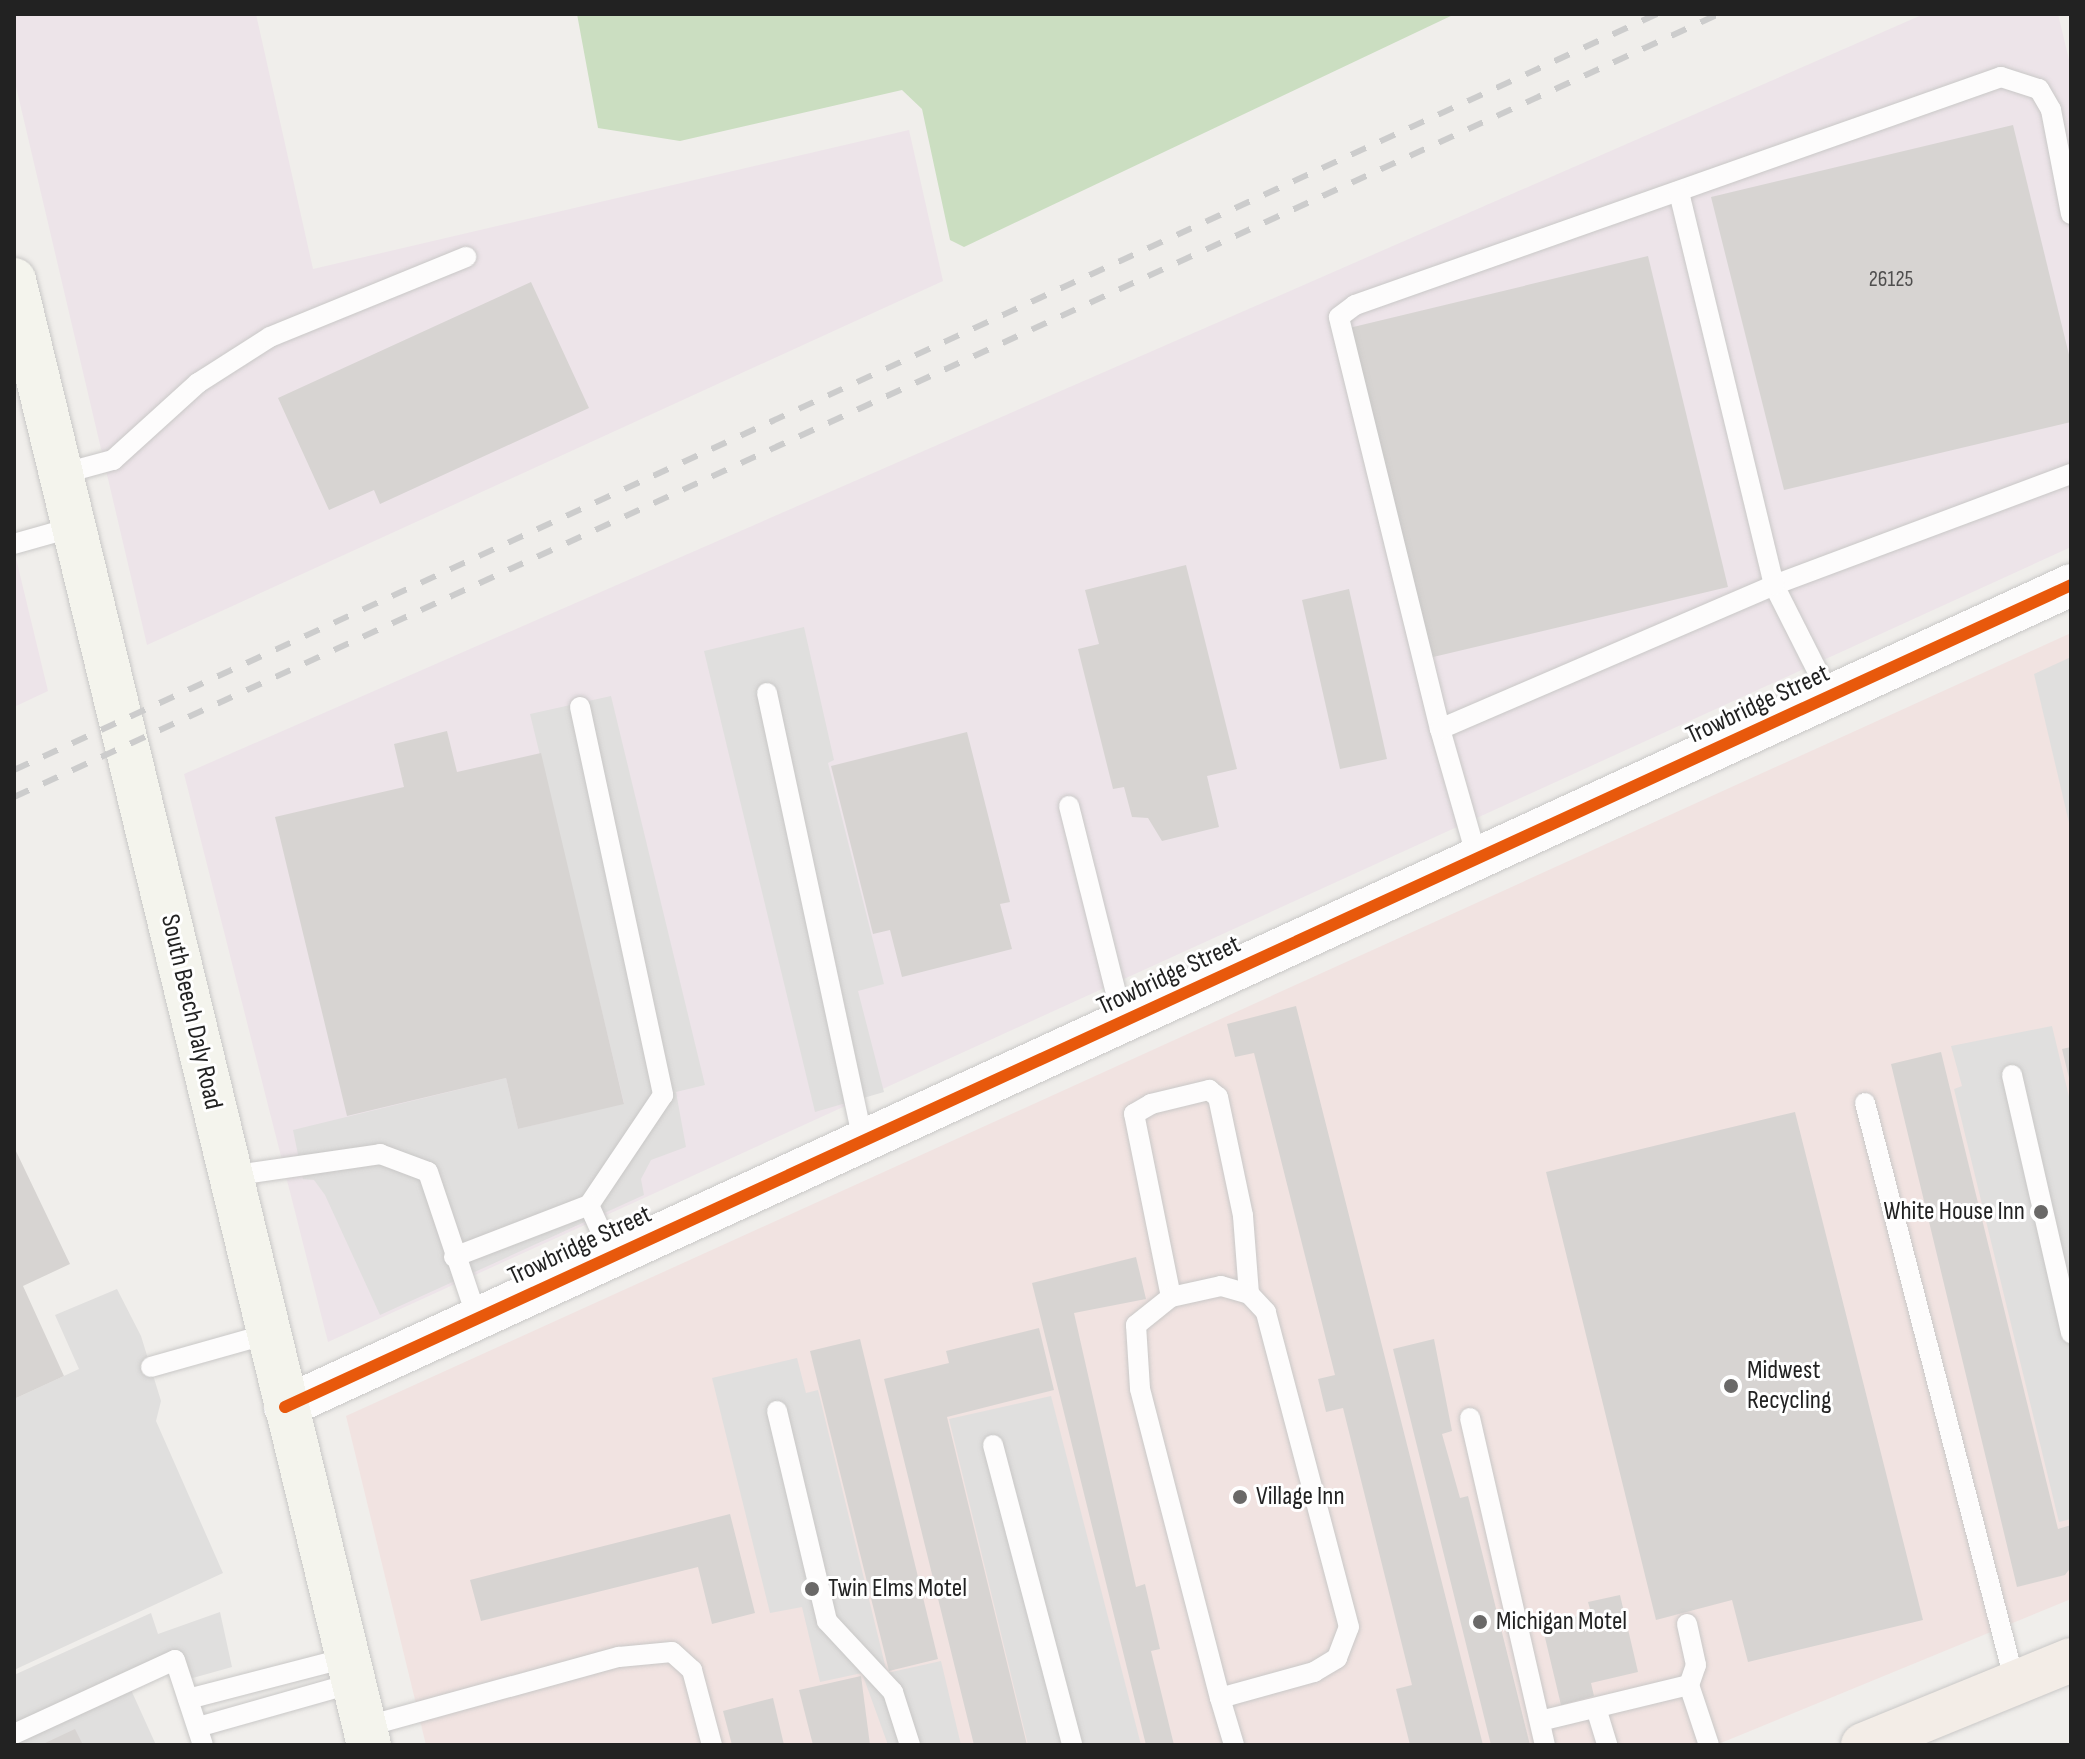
<!DOCTYPE html>
<style>
body{margin:0}
#map{position:relative;width:2085px;height:1759px;overflow:hidden;background:#f0eeeb;font-family:"Sofia Sans Condensed",sans-serif}
div>[style]{position:absolute}
.commercial>*{inset:0;background:#f1e3e1}
.industrial>*{inset:0;background:#ede4e9}
.forest>*{inset:0;background:#cbdec1}
.parking>*{inset:0;background:#e0dfde}
.building>*{inset:0;background:#d7d4d2}
.roads{filter:drop-shadow(0 0 2px #c9c8c7) drop-shadow(0 0 2px #c9c8c7)}
.service>*{height:20px;margin:-10px;padding:0 10px;transform-origin:10px;border-radius:10px;background:#fdfcfc}
.minor>*{height:42px;margin:-21px;padding:0 21px;transform-origin:21px;border-radius:21px;background:#fdfcfc}
.secondary>*{height:44px;margin:-22px;padding:0 22px;transform-origin:22px;border-radius:22px;background:#f4f4ed}
.primary>*{height:44px;margin:-22px;padding:0 22px;transform-origin:22px;border-radius:22px;background:#f3ede7}
.rail>*{height:6px;margin-top:-3px;transform-origin:0;background:repeating-linear-gradient(90deg,#ccc 0 16px,transparent 0 32px)}
.cycleway>*{height:12px;margin:-6px;padding:0 6px;transform-origin:6px;border-radius:6px;background:#e8590c}
.dots>*{width:22px;height:22px;translate:-50% -50%;box-sizing:border-box;border:4px solid #fff;border-radius:50%}
span{translate:-50% -50%;white-space:nowrap;text-align:center;line-height:1.15;-webkit-text-stroke:6px #fff;paint-order:stroke}
.number-label{font-size:22px;color:#4f4e4e}
.number-label span{-webkit-text-stroke-width:0}
.street-label{font-size:26px;color:#222}
.poi-label{font-size:26px;color:#222}
.right{translate:-100% -50%;text-align:right}
.left{translate:0 -50%;text-align:left}
.frame{position:absolute;inset:0;border:16px solid #222;pointer-events:none}
</style>
<div id="map">
<div class="commercial">
<div style="clip-path:polygon(2071px 633px,2071px 1599px,1716px 1745px,426px 1745px,346px 1416px)"></div>
</div>
<div class="industrial">
<div style="clip-path:polygon(14px 14px,256px 14px,313px 269px,909px 130px,943px 281px,147px 645px,14px 78px)"></div>
<div style="clip-path:polygon(1924px 14px,2058px 14px,2071px 68px,2071px 547px,328px 1342px,184px 774px)"></div>
<div style="clip-path:polygon(14px 550px,48px 691px,14px 707px)"></div>
</div>
<div class="forest">
<div style="clip-path:polygon(577px 14px,1455px 14px,964px 247px,950px 240px,922px 109px,902px 90px,680px 141px,598px 128px)"></div>
</div>
<div class="parking">
<div style="clip-path:polygon(804px 627px,834px 760px,828px 763px,884px 984px,858px 991px,884px 1092px,815px 1112px,704px 651px)"></div>
<div style="clip-path:polygon(2071px 657px,2071px 831px,2034px 674px)"></div>
<div style="clip-path:polygon(611px 696px,705px 1085px,676px 1092px,686px 1147px,651px 1160px,641px 1179px,644px 1195px,380px 1315px,325px 1195px,314px 1180px,303px 1179px,293px 1130px,506px 1078px,518px 1129px,624px 1103px,530px 714px)"></div>
<div style="clip-path:polygon(2052px 1026px,2071px 1105px,2071px 1519px,2059px 1522px,1954px 1089px,1962px 1086px,1951px 1046px)"></div>
<div style="clip-path:polygon(117px 1289px,141px 1336px,161px 1401px,156px 1421px,223px 1573px,14px 1670px,14px 1399px,79px 1369px,55px 1315px)"></div>
<div style="clip-path:polygon(797px 1358px,806px 1393px,818px 1390px,887px 1673px,941px 1661px,961px 1745px,888px 1745px,862px 1673px,820px 1682px,802px 1607px,770px 1613px,712px 1378px)"></div>
<div style="clip-path:polygon(1051px 1396px,1141px 1745px,1028px 1745px,949px 1419px)"></div>
<div style="clip-path:polygon(220px 1612px,232px 1667px,182px 1681px,175px 1660px,127px 1681px,156px 1745px,14px 1745px,14px 1675px,151px 1613px,158px 1634px)"></div>
</div>
<div class="building">
<div style="clip-path:polygon(2013px 125px,2071px 363px,2071px 422px,1784px 490px,1711px 197px)"></div>
<div style="clip-path:polygon(1648px 256px,1728px 587px,1429px 658px,1349px 328px)"></div>
<div style="clip-path:polygon(531px 282px,589px 408px,380px 504px,374px 490px,329px 510px,278px 398px)"></div>
<div style="clip-path:polygon(1186px 565px,1237px 769px,1207px 776px,1219px 827px,1162px 841px,1148px 818px,1132px 817px,1124px 787px,1113px 789px,1078px 649px,1099px 644px,1085px 590px)"></div>
<div style="clip-path:polygon(1349px 589px,1387px 759px,1340px 769px,1302px 600px)"></div>
<div style="clip-path:polygon(447px 731px,457px 772px,541px 753px,624px 1104px,518px 1129px,506px 1078px,347px 1116px,275px 817px,404px 787px,394px 744px)"></div>
<div style="clip-path:polygon(967px 732px,1010px 902px,1000px 904px,1012px 949px,902px 977px,890px 930px,873px 934px,831px 766px)"></div>
<div style="clip-path:polygon(1296px 1006px,1483px 1745px,1410px 1745px,1396px 1689px,1412px 1685px,1343px 1408px,1326px 1412px,1318px 1379px,1335px 1375px,1254px 1053px,1235px 1057px,1227px 1024px)"></div>
<div style="clip-path:polygon(2071px 1047px,2071px 1082px,2070px 1082px,2062px 1049px)"></div>
<div style="clip-path:polygon(1941px 1052px,2058px 1529px,2071px 1525px,2071px 1567px,2065px 1575px,2017px 1587px,1891px 1064px)"></div>
<div style="clip-path:polygon(1795px 1112px,1923px 1620px,1748px 1662px,1732px 1600px,1656px 1620px,1546px 1172px)"></div>
<div style="clip-path:polygon(14px 1147px,70px 1264px,23px 1286px,64px 1376px,14px 1399px)"></div>
<div style="clip-path:polygon(1136px 1257px,1146px 1299px,1074px 1313px,1136px 1587px,1145px 1584px,1160px 1649px,1151px 1651px,1174px 1745px,1146px 1745px,1032px 1283px)"></div>
<div style="clip-path:polygon(1039px 1328px,1054px 1390px,947px 1417px,1027px 1745px,974px 1745px,884px 1379px,949px 1363px,946px 1351px)"></div>
<div style="clip-path:polygon(860px 1339px,938px 1659px,889px 1671px,810px 1351px)"></div>
<div style="clip-path:polygon(1434px 1339px,1452px 1431px,1442px 1434px,1460px 1498px,1468px 1496px,1530px 1745px,1491px 1745px,1393px 1349px)"></div>
<div style="clip-path:polygon(730px 1514px,755px 1613px,712px 1624px,698px 1567px,481px 1621px,470px 1580px)"></div>
<div style="clip-path:polygon(1620px 1595px,1638px 1672px,1591px 1683px,1594px 1696px,1561px 1705px,1542px 1625px,1591px 1613px,1588px 1602px)"></div>
<div style="clip-path:polygon(861px 1676px,870px 1745px,813px 1745px,799px 1690px)"></div>
<div style="clip-path:polygon(773px 1698px,784px 1745px,732px 1745px,723px 1711px)"></div>
<div style="clip-path:polygon(75px 1729px,83px 1745px,41px 1745px)"></div>
</div>
<div class="roads">
<div class="service">
<div style="left:61px;top:474px;width:54px;rotate:-15.1deg"></div>
<div style="left:113px;top:460px;width:115px;rotate:-42.2deg"></div>
<div style="left:198px;top:383px;width:85px;rotate:-32.6deg"></div>
<div style="left:270px;top:337px;width:212px;rotate:-22.2deg"></div>
<div style="left:14px;top:544px;width:62px;rotate:-15.8deg"></div>
<div style="left:767px;top:693px;width:457px;rotate:77.9deg"></div>
<div style="left:1830px;top:696px;width:124px;rotate:-116.8deg"></div>
<div style="left:1774px;top:585px;width:317px;rotate:-20.5deg"></div>
<div style="left:580px;top:707px;width:397px;rotate:77.9deg"></div>
<div style="left:663px;top:1095px;width:133px;rotate:123.9deg"></div>
<div style="left:1440px;top:729px;width:424px;rotate:-103.8deg"></div>
<div style="left:1339px;top:317px;width:20px;rotate:-37deg"></div>
<div style="left:1355px;top:305px;width:685px;rotate:-19.44deg"></div>
<div style="left:2001px;top:77px;width:40px;rotate:18deg"></div>
<div style="left:2039px;top:89px;width:24px;rotate:60deg"></div>
<div style="left:2051px;top:110px;width:106px;rotate:79.1deg"></div>
<div style="left:1069px;top:806px;width:222px;rotate:75.9deg"></div>
<div style="left:1477px;top:858px;width:134px;rotate:-106deg"></div>
<div style="left:1440px;top:729px;width:364px;rotate:-23.3deg"></div>
<div style="left:1774px;top:585px;width:405px;rotate:-103.6deg"></div>
<div style="left:2012px;top:1075px;width:265px;rotate:77.1deg"></div>
<div style="left:1865px;top:1103px;width:599px;rotate:75.5deg"></div>
<div style="left:230px;top:1176px;width:152px;rotate:-8.3deg"></div>
<div style="left:380px;top:1154px;width:51px;rotate:20.6deg"></div>
<div style="left:428px;top:1172px;width:154px;rotate:71.4deg"></div>
<div style="left:454px;top:1257px;width:145px;rotate:-21.1deg"></div>
<div style="left:589px;top:1205px;width:56px;rotate:65.7deg"></div>
<div style="left:1171px;top:1297px;width:187px;rotate:-101.4deg"></div>
<div style="left:1134px;top:1114px;width:20px;rotate:-30deg"></div>
<div style="left:1151px;top:1104px;width:60px;rotate:-13.6deg"></div>
<div style="left:1209px;top:1090px;width:11px;rotate:38deg"></div>
<div style="left:1218px;top:1097px;width:122px;rotate:78.1deg"></div>
<div style="left:1243px;top:1216px;width:78px;rotate:85.6deg"></div>
<div style="left:151px;top:1367px;width:122px;rotate:-15.8deg"></div>
<div style="left:777px;top:1411px;width:216px;rotate:76.6deg"></div>
<div style="left:827px;top:1621px;width:97px;rotate:47.1deg"></div>
<div style="left:893px;top:1692px;width:56px;rotate:72.2deg"></div>
<div style="left:1470px;top:1418px;width:335px;rotate:77.1deg"></div>
<div style="left:993px;top:1445px;width:310px;rotate:75.2deg"></div>
<div style="left:1687px;top:1624px;width:42px;rotate:77.6deg"></div>
<div style="left:1696px;top:1665px;width:21px;rotate:109deg"></div>
<div style="left:1689px;top:1685px;width:63px;rotate:71.6deg"></div>
<div style="left:1220px;top:1698px;width:98px;rotate:-15.5deg"></div>
<div style="left:1314px;top:1672px;width:27px;rotate:-31deg"></div>
<div style="left:1337px;top:1658px;width:33px;rotate:-69deg"></div>
<div style="left:1349px;top:1627px;width:326px;rotate:-104.8deg"></div>
<div style="left:1266px;top:1312px;width:25px;rotate:-133deg"></div>
<div style="left:1249px;top:1294px;width:29px;rotate:-164deg"></div>
<div style="left:1221px;top:1286px;width:51px;rotate:167.6deg"></div>
<div style="left:1171px;top:1297px;width:45px;rotate:141.3deg"></div>
<div style="left:1136px;top:1325px;width:64px;rotate:86.4deg"></div>
<div style="left:1140px;top:1389px;width:319px;rotate:75.5deg"></div>
<div style="left:1220px;top:1698px;width:49px;rotate:73.4deg"></div>
<div style="left:188px;top:1699px;width:164px;rotate:-14.5deg"></div>
<div style="left:1596px;top:1708px;width:39px;rotate:73deg"></div>
<div style="left:1540px;top:1721px;width:153px;rotate:-13.6deg"></div>
<div style="left:198px;top:1727px;width:161px;rotate:-15.8deg"></div>
<div style="left:364px;top:1727px;width:264px;rotate:-15.4deg"></div>
<div style="left:619px;top:1657px;width:53px;rotate:-5.4deg"></div>
<div style="left:672px;top:1652px;width:27px;rotate:42deg"></div>
<div style="left:692px;top:1670px;width:78px;rotate:75.1deg"></div>
<div style="left:14px;top:1734px;width:177px;rotate:-24.7deg"></div>
<div style="left:175px;top:1660px;width:89px;rotate:71.8deg"></div>
</div>
<div class="minor">
<div style="left:285px;top:1407px;width:1966px;rotate:-24.71deg"></div>
</div>
<div class="secondary">
<div style="left:14px;top:280px;width:1507px;rotate:76.38deg"></div>
</div>
<div class="primary">
<div style="left:1863px;top:1745px;width:225px;rotate:-22.2deg"></div>
</div>
</div>
<div class="rail">
<div style="left:14px;top:770px;width:1809px;rotate:-24.71deg"></div>
<div style="left:14px;top:797px;width:1876px;rotate:-24.67deg"></div>
</div>
<div class="cycleway">
<div style="left:285px;top:1407px;width:1966px;rotate:-24.71deg"></div>
</div>
<div class="dots">
<div style="left:2041px;top:1212px;background:#6a6968"></div>
<div style="left:1731px;top:1386px;background:#6a6968"></div>
<div style="left:1240px;top:1497px;background:#6a6968"></div>
<div style="left:812px;top:1589px;background:#6a6968"></div>
<div style="left:1480px;top:1622px;background:#6a6968"></div>
</div>
<div class="number-label">
<span style="left:1891px;top:280px">26125</span>
</div>
<div class="street-label">
<span style="left:1758px;top:705px;rotate:-25deg">Trowbridge Street</span>
<span style="left:1169px;top:976px;rotate:-25deg">Trowbridge Street</span>
<span style="left:191px;top:1012px;rotate:77deg">South Beech Daly Road</span>
<span style="left:580px;top:1246px;rotate:-25deg">Trowbridge Street</span>
</div>
<div class="poi-label">
<span class="right" style="left:2025px;top:1212px">White House Inn</span>
<span class="left" style="left:1747px;top:1386px">Midwest<br>Recycling</span>
<span class="left" style="left:1256px;top:1497px">Village Inn</span>
<span class="left" style="left:828px;top:1589px">Twin Elms Motel</span>
<span class="left" style="left:1496px;top:1622px">Michigan Motel</span>
</div>
<div class="frame"></div>
</div>
